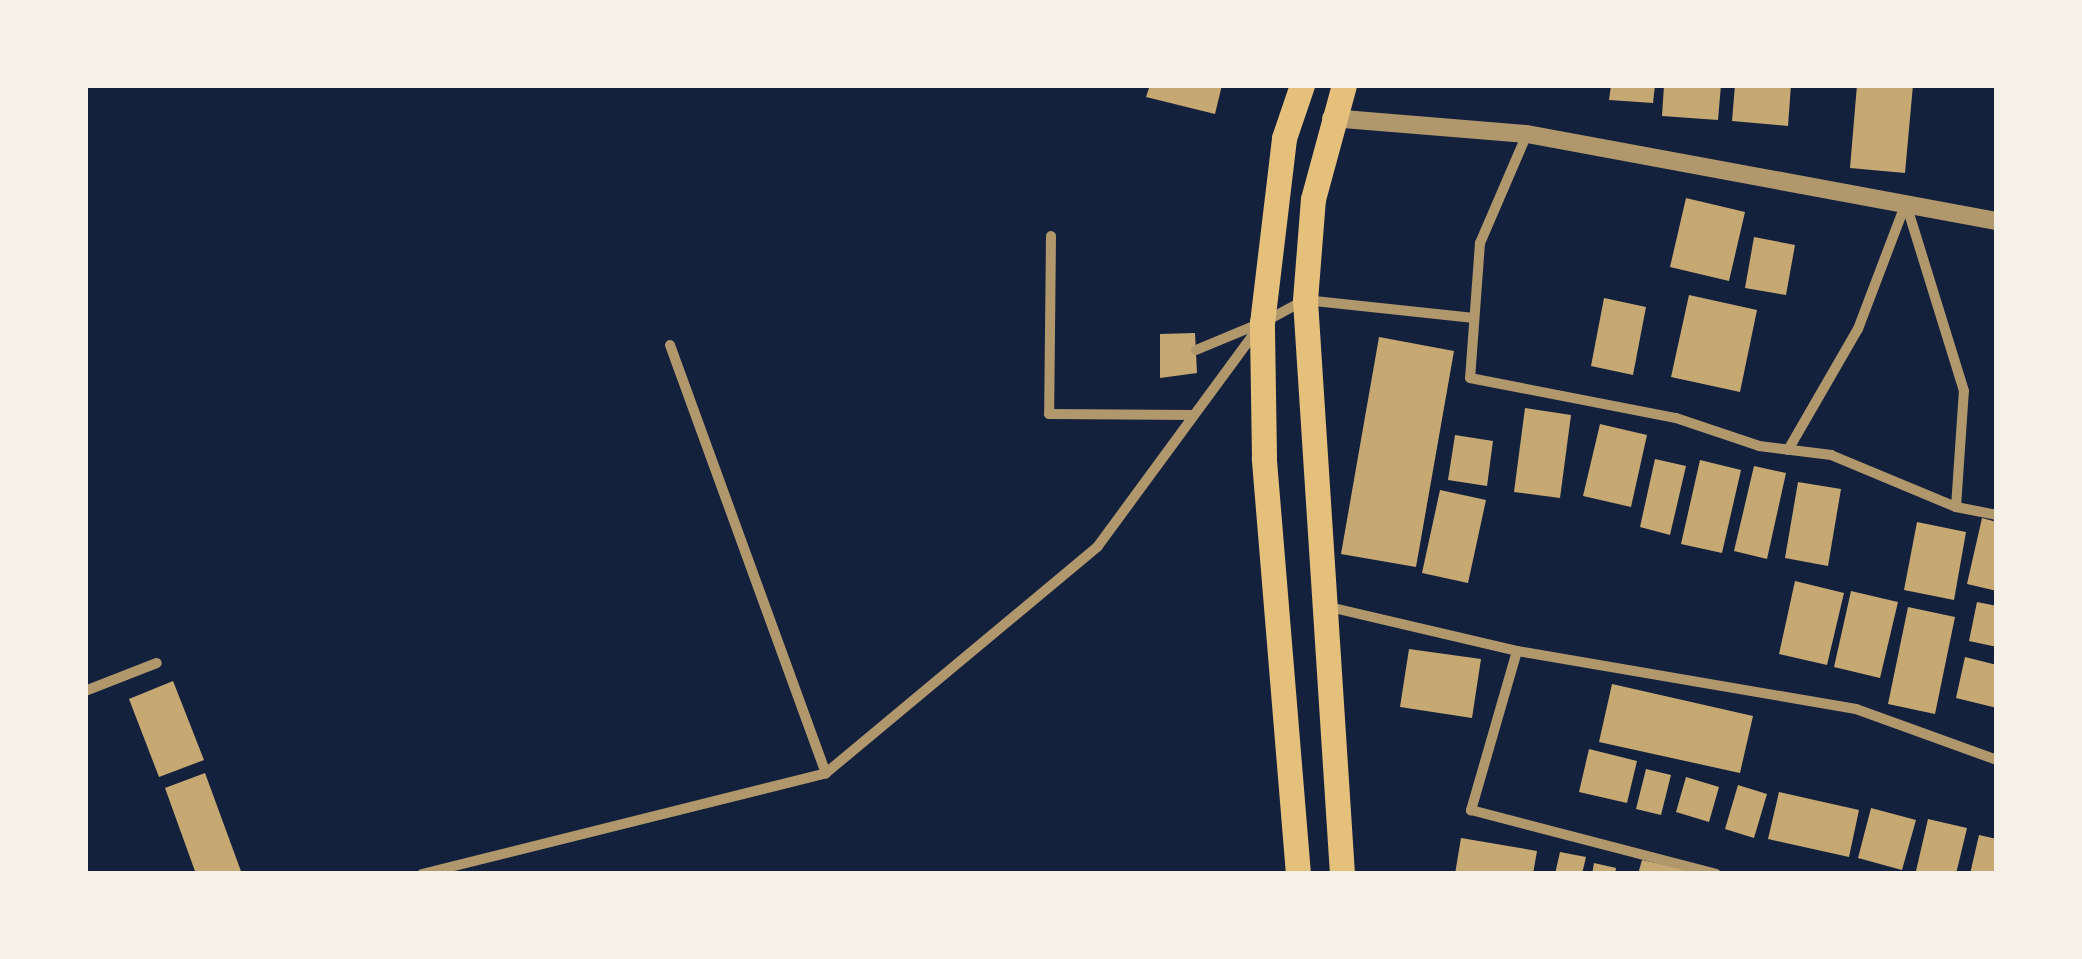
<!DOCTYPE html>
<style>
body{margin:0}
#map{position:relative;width:2082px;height:959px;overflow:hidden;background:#14213d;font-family:"Open Sans",sans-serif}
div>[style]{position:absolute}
.building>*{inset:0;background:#c6a872}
.minor>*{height:10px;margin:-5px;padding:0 5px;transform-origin:5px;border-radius:5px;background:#b1986c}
.tertiary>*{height:18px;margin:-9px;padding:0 9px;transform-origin:9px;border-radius:9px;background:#b1986c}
.primary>*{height:25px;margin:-12.5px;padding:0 12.5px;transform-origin:12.5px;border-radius:12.5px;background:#e5c07b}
span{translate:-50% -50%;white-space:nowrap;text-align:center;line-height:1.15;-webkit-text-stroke:9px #f6f1e7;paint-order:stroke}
.frame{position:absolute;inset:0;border:88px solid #f6f1e7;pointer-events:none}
</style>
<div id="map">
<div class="building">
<div style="clip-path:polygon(1150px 85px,1222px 85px,1215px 114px,1146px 97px)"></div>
<div style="clip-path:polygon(1611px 85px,1655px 85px,1653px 103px,1609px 100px)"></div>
<div style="clip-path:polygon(1664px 85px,1721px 85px,1718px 120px,1662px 116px)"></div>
<div style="clip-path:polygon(1735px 85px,1791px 85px,1788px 126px,1732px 121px)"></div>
<div style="clip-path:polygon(1857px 85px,1913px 85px,1905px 173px,1850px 168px)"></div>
<div style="clip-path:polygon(1686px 198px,1745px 212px,1729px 281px,1670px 267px)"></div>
<div style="clip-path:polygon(1754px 237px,1795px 245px,1786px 295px,1745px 288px)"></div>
<div style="clip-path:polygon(1689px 295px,1757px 310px,1740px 392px,1671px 377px)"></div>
<div style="clip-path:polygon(1604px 298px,1646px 307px,1633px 375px,1591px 366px)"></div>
<div style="clip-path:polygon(1195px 333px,1197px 373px,1160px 378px,1160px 334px)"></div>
<div style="clip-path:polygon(1379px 337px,1454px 351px,1416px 567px,1341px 554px)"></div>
<div style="clip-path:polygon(1525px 408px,1571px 415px,1560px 498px,1514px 492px)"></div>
<div style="clip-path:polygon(1600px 424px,1647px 435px,1631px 507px,1583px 496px)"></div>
<div style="clip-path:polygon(1455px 435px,1493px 441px,1487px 486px,1448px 480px)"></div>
<div style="clip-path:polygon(1655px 459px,1686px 466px,1670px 535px,1640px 527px)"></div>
<div style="clip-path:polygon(1700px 460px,1741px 470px,1722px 553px,1681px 544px)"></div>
<div style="clip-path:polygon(1754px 466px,1786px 473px,1767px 559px,1734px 551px)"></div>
<div style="clip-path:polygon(1798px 482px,1841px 489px,1828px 566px,1785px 558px)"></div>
<div style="clip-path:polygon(1440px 490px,1486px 500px,1468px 583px,1422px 573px)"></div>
<div style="clip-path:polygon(1982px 518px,1997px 522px,1997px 591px,1967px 584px)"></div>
<div style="clip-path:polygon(1917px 522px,1966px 532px,1954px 600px,1904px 590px)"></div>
<div style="clip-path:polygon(1795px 581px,1844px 593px,1827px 665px,1779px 654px)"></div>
<div style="clip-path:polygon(1851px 591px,1898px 602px,1880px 678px,1834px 667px)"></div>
<div style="clip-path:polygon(1977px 602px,1997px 606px,1997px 647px,1969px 641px)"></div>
<div style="clip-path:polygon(1908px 607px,1955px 617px,1935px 714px,1888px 704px)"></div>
<div style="clip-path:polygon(1409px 649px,1481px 659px,1472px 718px,1400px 707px)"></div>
<div style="clip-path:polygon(1965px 657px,1997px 665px,1997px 708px,1956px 698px)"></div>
<div style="clip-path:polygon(173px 681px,204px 760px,159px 777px,129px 699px)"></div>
<div style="clip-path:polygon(1612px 684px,1753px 716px,1740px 773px,1599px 742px)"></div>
<div style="clip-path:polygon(1589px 749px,1637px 761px,1627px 803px,1579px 792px)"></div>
<div style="clip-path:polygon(1646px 769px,1671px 775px,1661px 815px,1636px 809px)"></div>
<div style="clip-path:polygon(205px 773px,242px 874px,196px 874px,165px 788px)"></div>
<div style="clip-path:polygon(1686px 777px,1719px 787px,1709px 822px,1676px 812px)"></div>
<div style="clip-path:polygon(1738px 785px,1767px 794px,1754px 838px,1725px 829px)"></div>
<div style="clip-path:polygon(1779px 792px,1859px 810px,1849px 857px,1768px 839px)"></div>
<div style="clip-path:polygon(1871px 808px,1916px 820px,1902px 870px,1858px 858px)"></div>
<div style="clip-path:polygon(1928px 819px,1967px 828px,1956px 874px,1916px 871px)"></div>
<div style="clip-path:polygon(1979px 835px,1997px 839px,1997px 874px,1970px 874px)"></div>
<div style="clip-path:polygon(1461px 838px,1537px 851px,1533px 874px,1455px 874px)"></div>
<div style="clip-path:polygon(1560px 852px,1586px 857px,1582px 874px,1555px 874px)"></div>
<div style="clip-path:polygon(1642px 860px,1697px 872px,1697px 874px,1638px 874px)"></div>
<div style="clip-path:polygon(1594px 863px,1616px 868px,1615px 874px,1592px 874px)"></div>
</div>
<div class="minor">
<div style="left:1527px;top:134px;width:119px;rotate:113.3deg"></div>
<div style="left:1480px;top:243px;width:135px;rotate:94.2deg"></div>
<div style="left:1470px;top:378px;width:210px;rotate:11deg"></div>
<div style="left:1676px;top:418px;width:88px;rotate:18.6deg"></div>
<div style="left:1759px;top:446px;width:73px;rotate:7.1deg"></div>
<div style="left:1831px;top:455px;width:135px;rotate:22.6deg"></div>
<div style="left:1956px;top:507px;width:116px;rotate:-86.1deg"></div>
<div style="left:1964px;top:391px;width:196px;rotate:-107.2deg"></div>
<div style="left:1051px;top:236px;width:178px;rotate:90.6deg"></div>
<div style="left:1049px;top:414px;width:144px;rotate:0.4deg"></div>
<div style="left:670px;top:345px;width:456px;rotate:70deg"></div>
<div style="left:1196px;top:350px;width:70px;rotate:-22.6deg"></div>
<div style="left:1788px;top:450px;width:140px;rotate:-60deg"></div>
<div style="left:1858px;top:329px;width:133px;rotate:-69.2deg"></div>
<div style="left:1956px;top:507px;width:42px;rotate:11deg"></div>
<div style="left:1325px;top:606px;width:197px;rotate:13.2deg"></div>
<div style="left:1517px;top:651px;width:344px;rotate:9.7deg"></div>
<div style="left:1856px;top:709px;width:150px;rotate:19.9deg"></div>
<div style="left:1517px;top:651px;width:166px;rotate:106.1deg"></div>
<div style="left:1471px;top:810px;width:253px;rotate:14.6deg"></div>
<div style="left:85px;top:691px;width:77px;rotate:-21.3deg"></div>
<div style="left:422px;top:874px;width:416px;rotate:-14deg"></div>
<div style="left:826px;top:773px;width:354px;rotate:-39.8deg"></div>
<div style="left:1098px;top:546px;width:277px;rotate:-53.7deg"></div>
<div style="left:1262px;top:323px;width:49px;rotate:-28.1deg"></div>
<div style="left:1305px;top:300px;width:170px;rotate:6.1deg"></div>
</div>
<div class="tertiary">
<div style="left:1331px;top:118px;width:197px;rotate:4.7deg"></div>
<div style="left:1527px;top:134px;width:478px;rotate:10.5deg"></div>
</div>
<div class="primary">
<div style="left:1298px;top:874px;width:418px;rotate:-94.7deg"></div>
<div style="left:1264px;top:457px;width:134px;rotate:-90.9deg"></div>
<div style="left:1262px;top:323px;width:186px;rotate:-83.2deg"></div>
<div style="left:1284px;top:138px;width:56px;rotate:-71.2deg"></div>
<div style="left:1342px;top:874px;width:575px;rotate:-93.69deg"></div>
<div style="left:1305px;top:300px;width:101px;rotate:-85.5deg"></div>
<div style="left:1313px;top:199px;width:118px;rotate:-74.8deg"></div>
</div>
<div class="frame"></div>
</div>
